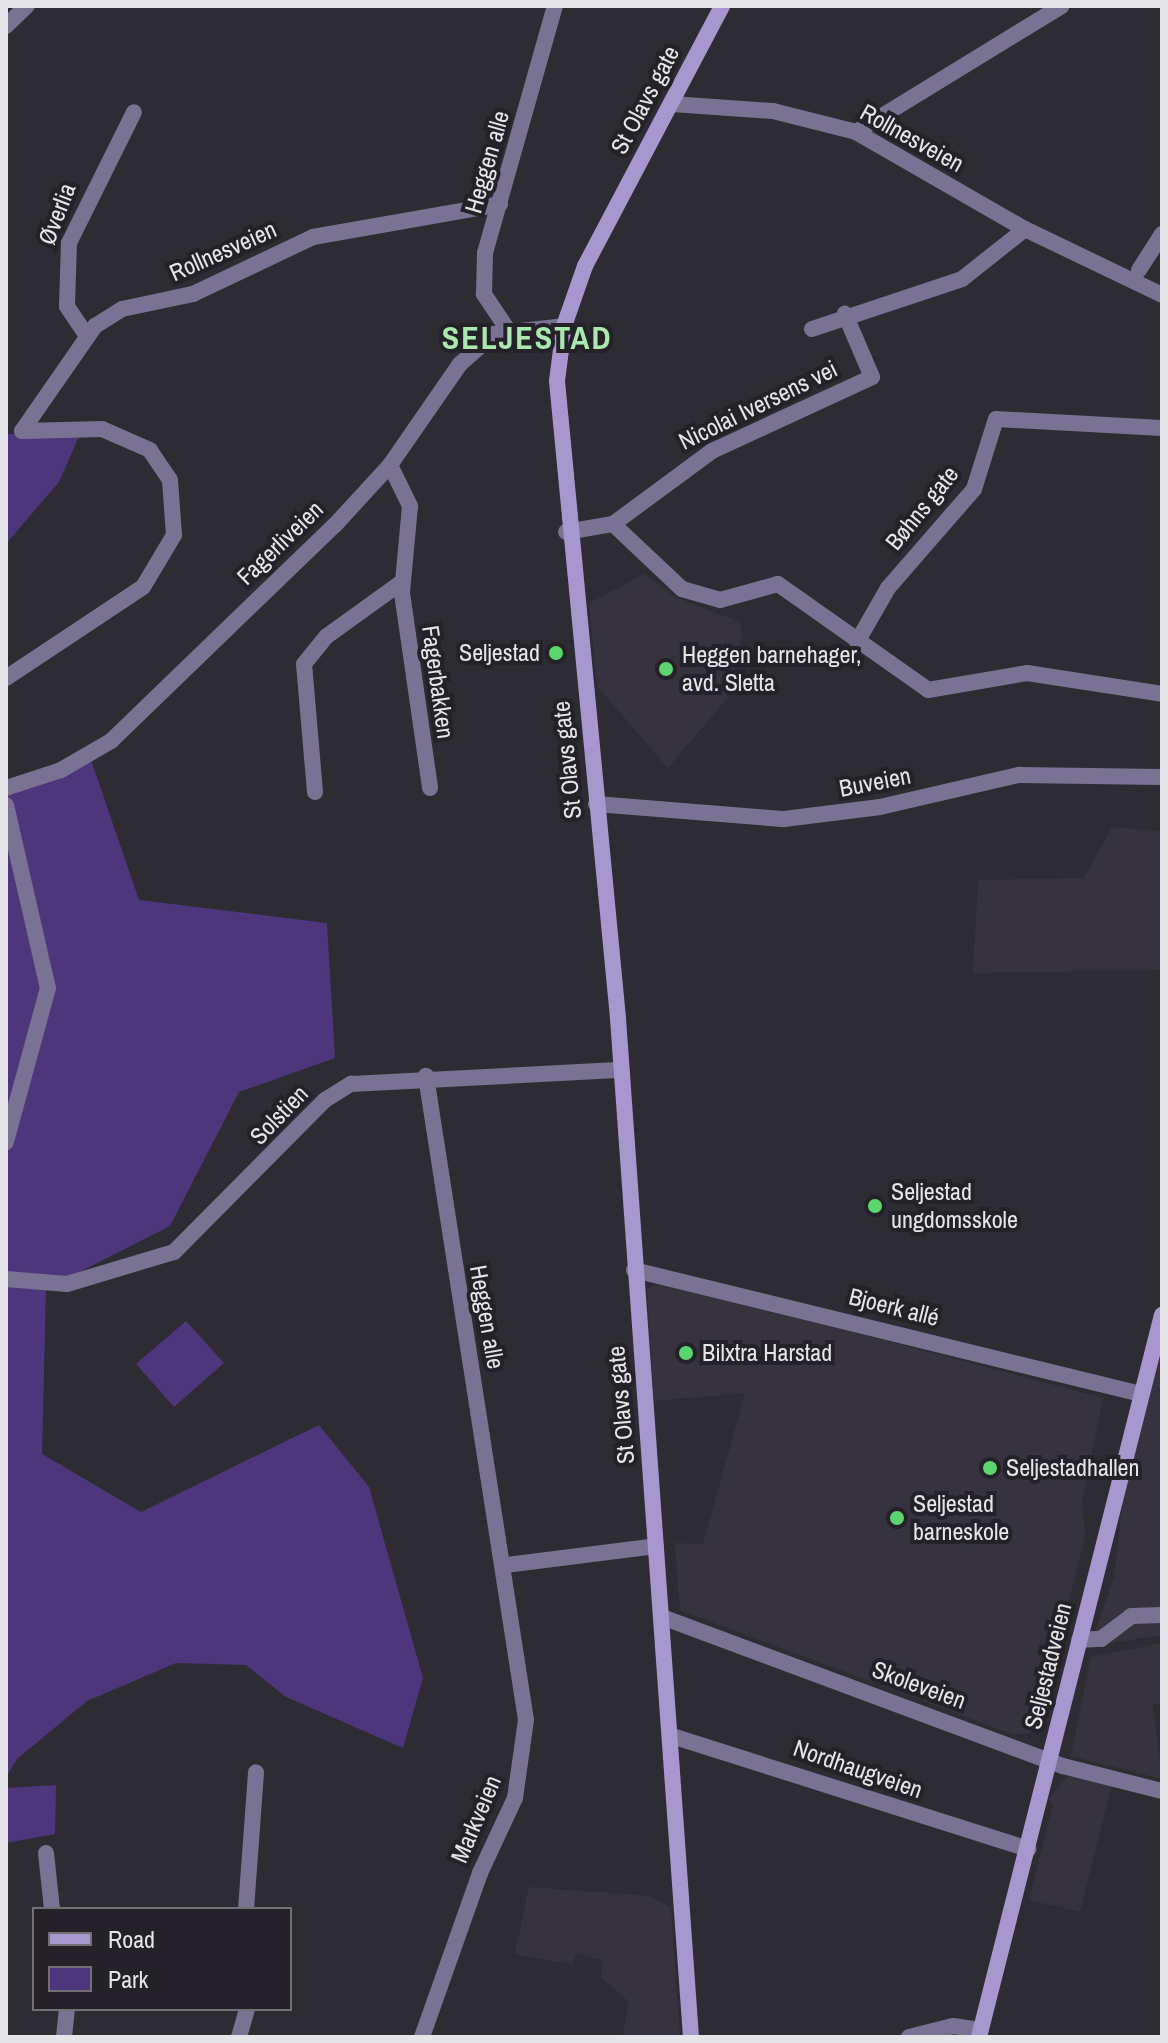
<!DOCTYPE html>
<meta charset="utf-8">
<style>
body{margin:0}
#map{position:relative;width:1168px;height:2043px;overflow:hidden;background:#2d2c32;font-family:"Archivo Narrow",sans-serif}
div>[style]{position:absolute}
.built>*{inset:0;background:#36333f}
.green>*{inset:0;background:#4e367d}
.street>*{height:16px;margin:-8px;padding:0 8px;transform-origin:8px;border-radius:8px;background:#7a7293}
.secondary>*{height:16px;margin:-8px;padding:0 8px;transform-origin:8px;border-radius:8px;background:#a698ce}
.dots>*{width:22px;height:22px;translate:-50% -50%;box-sizing:border-box;border:4px solid #242228;border-radius:50%}
span{translate:-50% -50%;white-space:nowrap;text-align:center;line-height:1.15;-webkit-text-stroke:8px #242228;paint-order:stroke}
.street-label{font-size:24px;color:#e6e5e9}
.poi-label{font-size:24px;color:#e6e5e9}
.right{translate:-100% -50%;text-align:right}
.left{translate:0 -50%;text-align:left}
.district-label{font-size:32px;color:#aae8af;font-weight:700;letter-spacing:2px}
.frame{position:absolute;inset:0;border:8px solid #e6e5e9;pointer-events:none}
.legend{position:absolute;left:32px;top:1907px;width:260px;height:104px;box-sizing:border-box;background:#242228;border:2px solid #727075;margin:0;padding:10px 14px;list-style:none;font-size:24px;color:#e6e5e9}
.legend li{display:flex;align-items:center;gap:16px;height:40px}
.legend b{width:40px;border:2px solid #727075}
</style>
<div id="map">
<div class="built">
<div style="clip-path:polygon(645px 574px,675px 597px,740px 622px,742px 634px,728px 697px,668px 768px,597px 686px,589px 603px)"></div>
<div style="clip-path:polygon(1112px 827px,1162px 831px,1162px 970px,973px 973px,978px 880px,1084px 878px)"></div>
<div style="clip-path:polygon(664px 1282px,1103px 1398px,1082px 1500px,1085px 1537px,1035px 1732px,1014px 1735px,680px 1610px,675px 1543px,703px 1544px,745px 1393px,654px 1401px,647px 1289px)"></div>
<div style="clip-path:polygon(1162px 1345px,1162px 1635px,1111px 1643px,1093px 1638px,1114px 1577px,1123px 1499px)"></div>
<div style="clip-path:polygon(1162px 1643px,1162px 1703px,1153px 1704px,1162px 1779px,1071px 1756px,1091px 1657px)"></div>
<div style="clip-path:polygon(1068px 1776px,1112px 1785px,1080px 1912px,1029px 1900px,1053px 1805px,1049px 1798px)"></div>
<div style="clip-path:polygon(529px 1887px,651px 1896px,671px 1908px,680px 2037px,622px 2037px,629px 2002px,601px 1977px,603px 1960px,576px 1954px,573px 1965px,515px 1954px)"></div>
</div>
<div class="green">
<div style="clip-path:polygon(6px 434px,80px 434px,59px 482px,6px 544px)"></div>
<div style="clip-path:polygon(90px 757px,139px 900px,327px 923px,335px 1058px,239px 1092px,170px 1226px,46px 1289px,42px 1454px,141px 1512px,319px 1425px,369px 1487px,423px 1678px,403px 1748px,286px 1697px,246px 1665px,176px 1663px,87px 1701px,17px 1759px,6px 1777px,6px 786px)"></div>
<div style="clip-path:polygon(186px 1321px,224px 1363px,174px 1407px,136px 1364px)"></div>
<div style="clip-path:polygon(56px 1785px,55px 1834px,6px 1843px,6px 1788px)"></div>
</div>
<div class="street">
<div style="left:6px;top:26px;width:29px;rotate:-44deg"></div>
<div style="left:672px;top:104px;width:101px;rotate:4deg"></div>
<div style="left:773px;top:111px;width:86px;rotate:14.2deg"></div>
<div style="left:856px;top:132px;width:195px;rotate:29.9deg"></div>
<div style="left:1025px;top:229px;width:152px;rotate:25.7deg"></div>
<div style="left:856px;top:132px;width:241px;rotate:-31.5deg"></div>
<div style="left:1139px;top:270px;width:43px;rotate:-57.4deg"></div>
<div style="left:506px;top:327px;width:40px;rotate:-124deg"></div>
<div style="left:484px;top:294px;width:41px;rotate:-88.6deg"></div>
<div style="left:485px;top:253px;width:257px;rotate:-74.2deg"></div>
<div style="left:812px;top:329px;width:158px;rotate:-18.4deg"></div>
<div style="left:962px;top:279px;width:80px;rotate:-38.4deg"></div>
<div style="left:87px;top:336px;width:36px;rotate:-124deg"></div>
<div style="left:67px;top:306px;width:63px;rotate:-88.2deg"></div>
<div style="left:69px;top:243px;width:146px;rotate:-63.6deg"></div>
<div style="left:390px;top:465px;width:46px;rotate:64deg"></div>
<div style="left:410px;top:506px;width:87px;rotate:95.3deg"></div>
<div style="left:402px;top:593px;width:197px;rotate:81.8deg"></div>
<div style="left:613px;top:524px;width:95px;rotate:43.3deg"></div>
<div style="left:682px;top:589px;width:40px;rotate:16deg"></div>
<div style="left:720px;top:600px;width:60px;rotate:-15.4deg"></div>
<div style="left:778px;top:584px;width:184px;rotate:35.2deg"></div>
<div style="left:928px;top:690px;width:100px;rotate:-9.7deg"></div>
<div style="left:1027px;top:673px;width:137px;rotate:8.8deg"></div>
<div style="left:566px;top:532px;width:48px;rotate:-9.7deg"></div>
<div style="left:613px;top:524px;width:123px;rotate:-36.4deg"></div>
<div style="left:712px;top:451px;width:176px;rotate:-24.8deg"></div>
<div style="left:872px;top:377px;width:69px;rotate:-113.2deg"></div>
<div style="left:857px;top:642px;width:62px;rotate:-60.1deg"></div>
<div style="left:888px;top:588px;width:131px;rotate:-49deg"></div>
<div style="left:974px;top:489px;width:73px;rotate:-72.6deg"></div>
<div style="left:996px;top:419px;width:166px;rotate:3.1deg"></div>
<div style="left:6px;top:678px;width:164px;rotate:-33.6deg"></div>
<div style="left:143px;top:587px;width:61px;rotate:-59.2deg"></div>
<div style="left:174px;top:535px;width:55px;rotate:-94.2deg"></div>
<div style="left:170px;top:480px;width:36px;rotate:-124deg"></div>
<div style="left:150px;top:450px;width:52px;rotate:-156.4deg"></div>
<div style="left:102px;top:429px;width:80px;rotate:178.6deg"></div>
<div style="left:22px;top:431px;width:128px;rotate:-55.2deg"></div>
<div style="left:95px;top:326px;width:32px;rotate:-32deg"></div>
<div style="left:122px;top:309px;width:73px;rotate:-11.9deg"></div>
<div style="left:193px;top:294px;width:133px;rotate:-25.4deg"></div>
<div style="left:313px;top:237px;width:190px;rotate:-10deg"></div>
<div style="left:6px;top:788px;width:58px;rotate:-18.1deg"></div>
<div style="left:61px;top:770px;width:58px;rotate:-30.1deg"></div>
<div style="left:111px;top:741px;width:311px;rotate:-44deg"></div>
<div style="left:335px;top:525px;width:81px;rotate:-47.5deg"></div>
<div style="left:390px;top:465px;width:123px;rotate:-55.3deg"></div>
<div style="left:460px;top:364px;width:45px;rotate:-41.4deg"></div>
<div style="left:494px;top:334px;width:70px;rotate:-6.5deg"></div>
<div style="left:315px;top:792px;width:128px;rotate:-94.9deg"></div>
<div style="left:304px;top:664px;width:36px;rotate:-51deg"></div>
<div style="left:327px;top:636px;width:92px;rotate:-35.8deg"></div>
<div style="left:596px;top:804px;width:189px;rotate:4.6deg"></div>
<div style="left:784px;top:819px;width:97px;rotate:-7.1deg"></div>
<div style="left:880px;top:807px;width:143px;rotate:-13deg"></div>
<div style="left:1019px;top:775px;width:143px;rotate:0.8deg"></div>
<div style="left:6px;top:805px;width:188px;rotate:77.1deg"></div>
<div style="left:48px;top:988px;width:160px;rotate:105.3deg"></div>
<div style="left:634px;top:1270px;width:522px;rotate:13.74deg"></div>
<div style="left:6px;top:1279px;width:61px;rotate:4.7deg"></div>
<div style="left:67px;top:1284px;width:112px;rotate:-16.7deg"></div>
<div style="left:174px;top:1252px;width:214px;rotate:-45.2deg"></div>
<div style="left:325px;top:1100px;width:31px;rotate:-32deg"></div>
<div style="left:351px;top:1084px;width:271px;rotate:-3deg"></div>
<div style="left:506px;top:1565px;width:151px;rotate:-7.2deg"></div>
<div style="left:662px;top:1617px;width:428px;rotate:20.4deg"></div>
<div style="left:1063px;top:1766px;width:102px;rotate:14.2deg"></div>
<div style="left:1079px;top:1640px;width:22px;rotate:-3deg"></div>
<div style="left:1101px;top:1639px;width:38px;rotate:-37deg"></div>
<div style="left:1131px;top:1616px;width:31px;rotate:-2deg"></div>
<div style="left:672px;top:1736px;width:374px;rotate:17.6deg"></div>
<div style="left:46px;top:1853px;width:56px;rotate:83.9deg"></div>
<div style="left:246px;top:1909px;width:137px;rotate:-85.8deg"></div>
<div style="left:64px;top:2037px;width:28px;rotate:-84deg"></div>
<div style="left:239px;top:2037px;width:29px;rotate:-74deg"></div>
<div style="left:422px;top:2037px;width:174px;rotate:-70.5deg"></div>
<div style="left:480px;top:1873px;width:83px;rotate:-65deg"></div>
<div style="left:515px;top:1798px;width:79px;rotate:-82deg"></div>
<div style="left:526px;top:1720px;width:652px;rotate:-98.83deg"></div>
<div style="left:909px;top:2037px;width:45px;rotate:-14deg"></div>
<div style="left:953px;top:2026px;width:28px;rotate:8deg"></div>
</div>
<div class="secondary">
<div style="left:691px;top:2037px;width:1022px;rotate:-94.1deg"></div>
<div style="left:618px;top:1018px;width:640px;rotate:-95.47deg"></div>
<div style="left:557px;top:381px;width:55px;rotate:-82.7deg"></div>
<div style="left:564px;top:326px;width:64px;rotate:-70.7deg"></div>
<div style="left:585px;top:266px;width:294px;rotate:-62.2deg"></div>
<div style="left:979px;top:2037px;width:745px;rotate:-75.78deg"></div>
</div>
<div class="dots">
<div style="left:556px;top:653px;background:#5bd56e"></div>
<div style="left:666px;top:669px;background:#5bd56e"></div>
<div style="left:875px;top:1206px;background:#5bd56e"></div>
<div style="left:686px;top:1353px;background:#5bd56e"></div>
<div style="left:990px;top:1468px;background:#5bd56e"></div>
<div style="left:897px;top:1518px;background:#5bd56e"></div>
</div>
<div class="street-label">
<span style="left:645px;top:100px;rotate:-62deg">St Olavs gate</span>
<span style="left:912px;top:138px;rotate:29deg">Rollnesveien</span>
<span style="left:487px;top:162px;rotate:-74deg">Heggen alle</span>
<span style="left:57px;top:214px;rotate:-69deg">Øverlia</span>
<span style="left:223px;top:251px;rotate:-24deg">Rollnesveien</span>
<span style="left:758px;top:405px;rotate:-26deg">Nicolai Iversens vei</span>
<span style="left:922px;top:508px;rotate:-51deg">Bøhns gate</span>
<span style="left:280px;top:543px;rotate:-44deg">Fagerliveien</span>
<span style="left:438px;top:682px;rotate:82deg">Fagerbakken</span>
<span style="left:567px;top:760px;rotate:-96deg">St Olavs gate</span>
<span style="left:875px;top:782px;rotate:-11deg">Buveien</span>
<span style="left:279px;top:1115px;rotate:-46deg">Solstien</span>
<span style="left:894px;top:1307px;rotate:14deg">Bjoerk allé</span>
<span style="left:487px;top:1317px;rotate:80deg">Heggen alle</span>
<span style="left:621px;top:1405px;rotate:-95deg">St Olavs gate</span>
<span style="left:1048px;top:1666px;rotate:-76deg">Seljestadveien</span>
<span style="left:919px;top:1685px;rotate:20deg">Skoleveien</span>
<span style="left:858px;top:1769px;rotate:19deg">Nordhaugveien</span>
<span style="left:476px;top:1819px;rotate:-67deg">Markveien</span>
</div>
<div class="poi-label">
<span class="right" style="left:540px;top:653px">Seljestad</span>
<span class="left" style="left:682px;top:669px">Heggen barnehager,<br>avd. Sletta</span>
<span class="left" style="left:891px;top:1206px">Seljestad<br>ungdomsskole</span>
<span class="left" style="left:702px;top:1353px">Bilxtra Harstad</span>
<span class="left" style="left:1006px;top:1468px">Seljestadhallen</span>
<span class="left" style="left:913px;top:1518px">Seljestad<br>barneskole</span>
</div>
<div class="district-label">
<span style="left:527px;top:338px">SELJESTAD</span>
</div>
<div class="frame"></div>
<ul class="legend">
<li><b style="height:10px;background:#a698ce"></b>Road</li>
<li><b style="height:22px;background:#4e367d"></b>Park</li>
</ul>
</div>
